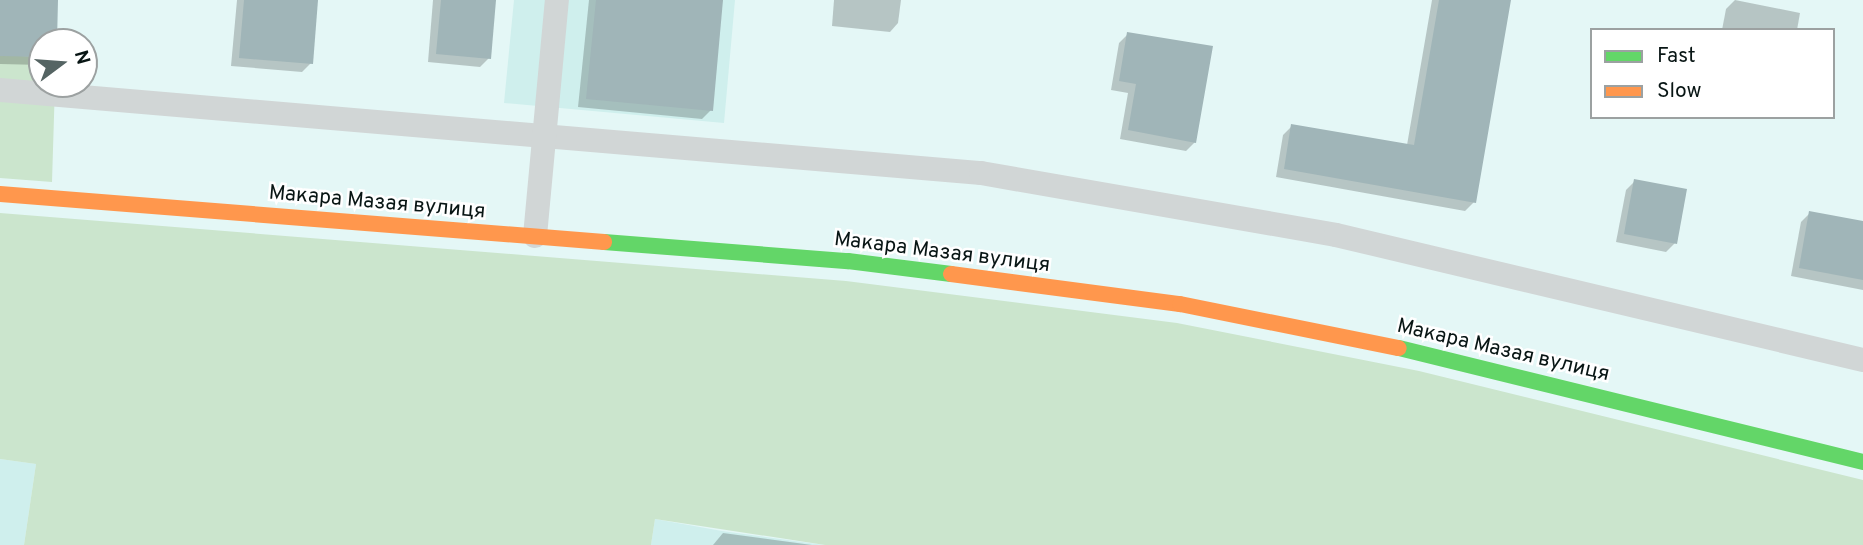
<!DOCTYPE html>
<meta charset="utf-8">
<style>
body{margin:0}
#map{position:relative;width:1863px;height:545px;overflow:hidden;background:#e4f7f6;font-family:Overpass,sans-serif}
div>[style]{position:absolute}
.built>*{inset:0;background:#cfefed}
.green>*{inset:0;background:#cbe5cd}
.shadow>*{inset:0;background:#0003}
.building>*{inset:0;background:#a0b5b8}
.lane>*{height:24px;margin:-12px;padding:0 12px;transform-origin:12px;border-radius:12px;background:#d1d6d6}
.fast>*{height:16px;margin:-8px;padding:0 8px;transform-origin:8px;border-radius:8px;background:#63d668}
.slow>*{height:16px;margin:-8px;padding:0 8px;transform-origin:8px;border-radius:8px;background:#ff974d}
span{translate:-50% -50%;white-space:nowrap;text-align:center;line-height:1.15;-webkit-text-stroke:5px #fff;paint-order:stroke}
.street-label{font-size:21px;color:#081514}
.legend{position:absolute;left:1590px;top:28px;width:245px;height:91px;box-sizing:border-box;background:#fff;border:2px solid #9ca1a1;margin:0;padding:9px 12px;list-style:none;font-size:21px;color:#081514}
.legend li{display:flex;align-items:center;gap:14px;height:35px}
.legend b{width:35px;border:2px solid #9ca1a1}
.north{position:absolute;left:28px;top:28px;width:70px;height:70px;box-sizing:border-box;background:#fff;border:2px solid #9ca1a1;border-radius:50%;rotate:74deg;font-size:19px;font-weight:700;line-height:28px;text-align:center;color:#081514}
.north::after{content:'';display:block;margin:auto;width:24px;height:32px;background:#556463;clip-path:polygon(50% 0,100% 100%,50% 72%,0 100%)}
</style>
<div id="map">
<div class="built">
<div style="clip-path:polygon(514px 0,735px 0,724px 123px,504px 103px)"></div>
<div style="clip-path:polygon(0 459px,36px 464px,24px 545px,0 545px)"></div>
<div style="clip-path:polygon(655px 519px,722px 531px,824px 545px,651px 545px)"></div>
</div>
<div class="green">
<div style="clip-path:polygon(0 55px,42px 57px,42px 84px,55px 84px,52px 182px,0 178px)"></div>
<div style="clip-path:polygon(0 213px,846px 281px,1177px 323px,1419px 371px,1863px 480px,1863px 545px,825px 545px,655px 519px,651px 545px,24px 545px,36px 464px,0 459px)"></div>
</div>
<div class="shadow">
<div style="clip-path:polygon(0 0,56px 0,55px 42px,42px 42px,42px 65px,0 64px)"></div>
<div style="clip-path:polygon(237px 0,316px 0,311px 63px,302px 72px,231px 66px)"></div>
<div style="clip-path:polygon(433px 0,494px 0,489px 58px,480px 67px,428px 62px)"></div>
<div style="clip-path:polygon(589px 0,721px 0,711px 110px,702px 119px,578px 107px)"></div>
<div style="clip-path:polygon(834px 0,901px 0,898px 23px,890px 32px,832px 26px)"></div>
<div style="clip-path:polygon(1432px 0,1509px 0,1474px 202px,1465px 211px,1276px 177px,1283px 135px,1292px 126px,1407px 145px)"></div>
<div style="clip-path:polygon(1735px 0,1800px 13px,1797px 30px,1722px 30px,1726px 9px)"></div>
<div style="clip-path:polygon(1128px 34px,1195px 142px,1186px 151px,1120px 139px,1128px 93px,1111px 90px,1119px 43px)"></div>
<div style="clip-path:polygon(1635px 181px,1675px 243px,1666px 252px,1616px 242px,1626px 190px)"></div>
<div style="clip-path:polygon(1810px 213px,1863px 223px,1863px 290px,1791px 276px,1801px 222px)"></div>
<div style="clip-path:polygon(723px 533px,812px 545px,713px 545px)"></div>
</div>
<div class="building">
<div style="clip-path:polygon(0 0,58px 0,57px 42px,42px 42px,42px 57px,0 56px)"></div>
<div style="clip-path:polygon(244px 0,318px 0,313px 64px,239px 58px)"></div>
<div style="clip-path:polygon(441px 0,496px 0,491px 59px,436px 54px)"></div>
<div style="clip-path:polygon(596px 0,723px 0,713px 111px,586px 99px)"></div>
<div style="clip-path:polygon(1439px 0,1511px 0,1476px 203px,1284px 169px,1291px 124px,1414px 145px)"></div>
<div style="clip-path:polygon(1127px 32px,1213px 46px,1196px 143px,1128px 130px,1136px 84px,1119px 81px)"></div>
<div style="clip-path:polygon(1634px 179px,1687px 189px,1677px 244px,1624px 234px)"></div>
<div style="clip-path:polygon(1809px 211px,1863px 221px,1863px 280px,1799px 268px)"></div>
</div>
<div class="lane">
<div style="left:0;top:90px;width:985px;rotate:4.84deg"></div>
<div style="left:981px;top:173px;width:360px;rotate:9.9deg"></div>
<div style="left:1336px;top:235px;width:542px;rotate:13.34deg"></div>
<div style="left:535px;top:236px;width:237px;rotate:-84.7deg"></div>
</div>
<div class="fast">
<div style="left:604px;top:242px;width:245px;rotate:4.5deg"></div>
<div style="left:848px;top:261px;width:104px;rotate:7.2deg"></div>
<div style="left:1399px;top:348px;width:478px;rotate:13.8deg"></div>
</div>
<div class="slow">
<div style="left:0;top:194px;width:606px;rotate:4.54deg"></div>
<div style="left:951px;top:274px;width:231px;rotate:7.5deg"></div>
<div style="left:1180px;top:304px;width:223px;rotate:11.4deg"></div>
</div>
<div class="street-label">
<span style="left:377px;top:203px;rotate:5deg">Макара Мазая вулиця</span>
<span style="left:942px;top:253px;rotate:7deg">Макара Мазая вулиця</span>
<span style="left:1503px;top:351px;rotate:13deg">Макара Мазая вулиця</span>
</div>
<ul class="legend">
<li><b style="height:9px;background:#63d668"></b>Fast</li>
<li><b style="height:9px;background:#ff974d"></b>Slow</li>
</ul>
<div class="north">N</div>
</div>
